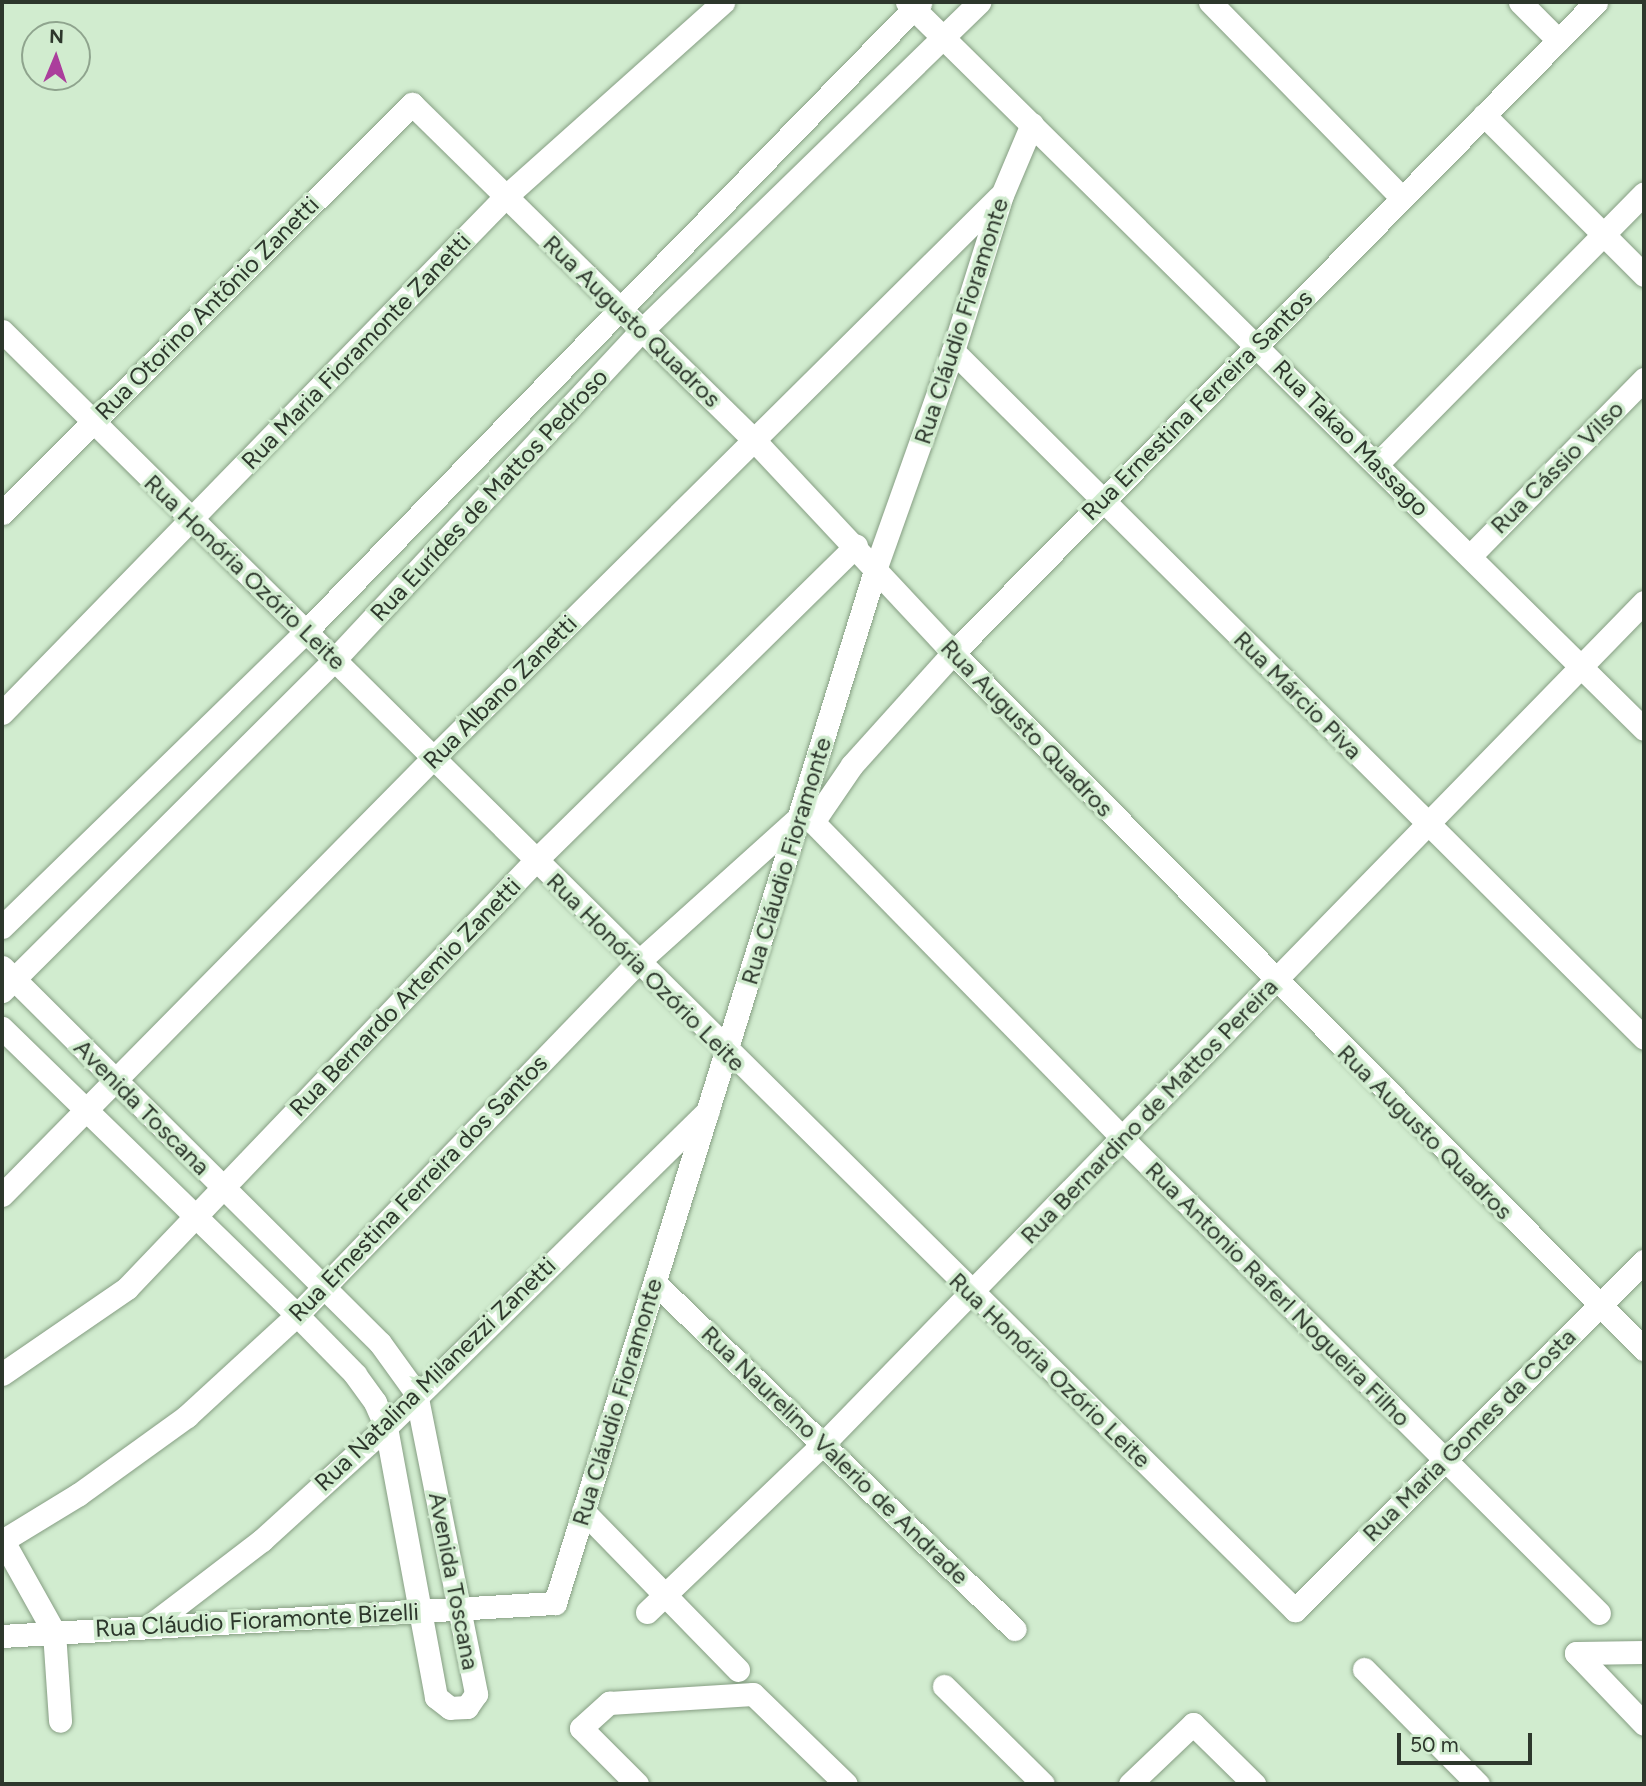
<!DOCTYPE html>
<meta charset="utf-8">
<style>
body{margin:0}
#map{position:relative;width:1646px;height:1786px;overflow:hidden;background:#d1eccf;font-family:Figtree,sans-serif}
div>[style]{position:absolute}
.roads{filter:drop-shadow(0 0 2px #869e83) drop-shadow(0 0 2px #869e83)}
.minor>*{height:23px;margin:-11.5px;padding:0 11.5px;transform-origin:11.5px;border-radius:11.5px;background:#fff}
span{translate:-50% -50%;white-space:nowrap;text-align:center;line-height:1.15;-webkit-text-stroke:7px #d1eccf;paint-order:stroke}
.street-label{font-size:24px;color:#2d372c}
.frame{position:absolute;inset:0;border:4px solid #2d372c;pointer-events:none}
.north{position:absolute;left:21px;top:21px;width:70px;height:70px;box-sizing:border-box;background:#d1eccf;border:2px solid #8fa48e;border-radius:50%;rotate:2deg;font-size:19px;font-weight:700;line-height:28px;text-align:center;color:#2d372c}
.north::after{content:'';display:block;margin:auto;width:24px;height:32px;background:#ab3e9c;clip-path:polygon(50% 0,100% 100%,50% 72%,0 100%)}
.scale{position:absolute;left:1397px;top:1733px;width:135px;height:32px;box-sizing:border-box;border:4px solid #2d372c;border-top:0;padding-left:9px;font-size:21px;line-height:24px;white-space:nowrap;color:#2d372c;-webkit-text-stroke:5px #d1eccf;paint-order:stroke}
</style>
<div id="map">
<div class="roads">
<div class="minor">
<div style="left:907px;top:2px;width:1035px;rotate:44.61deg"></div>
<div style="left:1210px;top:2px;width:274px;rotate:45.6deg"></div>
<div style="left:1520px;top:2px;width:54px;rotate:45deg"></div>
<div style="left:1484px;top:115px;width:226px;rotate:45deg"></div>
<div style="left:2px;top:331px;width:1819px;rotate:44.69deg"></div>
<div style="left:1295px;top:1610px;width:494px;rotate:-45deg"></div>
<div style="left:953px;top:351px;width:974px;rotate:44.83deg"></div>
<div style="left:1377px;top:464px;width:380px;rotate:-45.4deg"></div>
<div style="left:2px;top:513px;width:579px;rotate:-44.93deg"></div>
<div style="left:412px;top:104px;width:479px;rotate:44.5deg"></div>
<div style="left:754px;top:440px;width:291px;rotate:46.9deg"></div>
<div style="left:953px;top:653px;width:981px;rotate:45.21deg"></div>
<div style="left:1471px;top:555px;width:247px;rotate:-45.5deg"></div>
<div style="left:2px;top:713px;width:719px;rotate:-45.73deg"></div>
<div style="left:504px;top:198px;width:294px;rotate:-41.8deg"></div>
<div style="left:813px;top:822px;width:69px;rotate:-55.6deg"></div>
<div style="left:852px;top:765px;width:151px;rotate:-48deg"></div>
<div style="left:953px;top:653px;width:915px;rotate:-45.35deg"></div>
<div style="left:2px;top:927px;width:426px;rotate:-44.2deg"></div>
<div style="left:307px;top:630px;width:878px;rotate:-45.69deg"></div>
<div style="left:2px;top:967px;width:533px;rotate:44.85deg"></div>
<div style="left:380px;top:1343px;width:62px;rotate:54.2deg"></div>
<div style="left:416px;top:1393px;width:307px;rotate:78.7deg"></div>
<div style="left:476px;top:1694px;width:16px;rotate:125deg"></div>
<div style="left:467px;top:1707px;width:17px;rotate:177deg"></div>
<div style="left:450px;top:1708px;width:18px;rotate:-142deg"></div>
<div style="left:436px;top:1697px;width:275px;rotate:-100.5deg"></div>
<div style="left:386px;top:1427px;width:27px;rotate:-114deg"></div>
<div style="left:375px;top:1402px;width:34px;rotate:-126deg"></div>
<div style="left:355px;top:1374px;width:83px;rotate:-134.5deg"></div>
<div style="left:297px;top:1315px;width:412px;rotate:-135.8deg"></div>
<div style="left:2px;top:991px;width:470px;rotate:-44.9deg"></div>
<div style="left:335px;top:659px;width:449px;rotate:-47deg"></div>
<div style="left:641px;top:331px;width:472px;rotate:-44.2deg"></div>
<div style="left:2px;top:1195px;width:612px;rotate:-45.4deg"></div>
<div style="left:432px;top:759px;width:798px;rotate:-44.75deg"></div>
<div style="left:655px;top:1283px;width:499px;rotate:43.9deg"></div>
<div style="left:2px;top:1374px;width:152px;rotate:-34.5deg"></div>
<div style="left:127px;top:1288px;width:591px;rotate:-46.3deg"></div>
<div style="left:535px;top:861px;width:450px;rotate:-44.5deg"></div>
<div style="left:583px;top:1511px;width:222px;rotate:45.7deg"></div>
<div style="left:2px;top:1539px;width:107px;rotate:60.8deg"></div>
<div style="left:54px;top:1632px;width:89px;rotate:86.1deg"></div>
<div style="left:2px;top:1541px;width:90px;rotate:-31.4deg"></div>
<div style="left:79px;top:1494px;width:133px;rotate:-35.8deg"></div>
<div style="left:187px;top:1416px;width:149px;rotate:-42.6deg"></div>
<div style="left:297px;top:1315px;width:489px;rotate:-46deg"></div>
<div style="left:637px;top:963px;width:219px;rotate:-42deg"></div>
<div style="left:800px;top:816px;width:14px;rotate:25deg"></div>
<div style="left:813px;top:822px;width:442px;rotate:45.6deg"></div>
<div style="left:1122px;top:1138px;width:673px;rotate:44.88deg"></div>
<div style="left:647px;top:1612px;width:246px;rotate:-43.7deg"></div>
<div style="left:825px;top:1442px;width:1173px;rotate:-45.73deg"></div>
<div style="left:151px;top:1625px;width:140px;rotate:-37.4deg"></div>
<div style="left:262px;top:1540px;width:168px;rotate:-42.3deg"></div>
<div style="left:386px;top:1427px;width:451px;rotate:-44.5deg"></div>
<div style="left:2px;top:1636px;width:554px;rotate:-3.42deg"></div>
<div style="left:555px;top:1603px;width:1085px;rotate:-72.78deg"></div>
<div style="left:876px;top:567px;width:229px;rotate:-70.4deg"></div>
<div style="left:953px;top:351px;width:164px;rotate:-72.6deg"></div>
<div style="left:1002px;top:195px;width:77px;rotate:-67.1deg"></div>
<div style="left:1576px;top:1653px;width:98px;rotate:46.2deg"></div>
<div style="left:1576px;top:1653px;width:68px;rotate:-0.8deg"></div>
<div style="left:1364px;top:1669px;width:162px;rotate:45.3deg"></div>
<div style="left:944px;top:1686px;width:139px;rotate:44.7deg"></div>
<div style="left:637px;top:1784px;width:79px;rotate:-135deg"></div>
<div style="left:581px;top:1728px;width:38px;rotate:-42deg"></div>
<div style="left:609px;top:1703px;width:144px;rotate:-3.6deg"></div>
<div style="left:753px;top:1694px;width:129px;rotate:44.1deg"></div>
<div style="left:1130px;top:1784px;width:87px;rotate:-43.6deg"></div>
<div style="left:1193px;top:1724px;width:86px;rotate:44.5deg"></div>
</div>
</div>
<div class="street-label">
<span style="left:207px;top:308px;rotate:-45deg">Rua Otorino Antônio Zanetti</span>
<span style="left:632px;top:321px;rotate:44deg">Rua Augusto Quadros</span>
<span style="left:961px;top:321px;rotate:-72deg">Rua Cláudio Fioramonte</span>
<span style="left:356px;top:351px;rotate:-46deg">Rua Maria Fioramonte Zanetti</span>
<span style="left:1197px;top:405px;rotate:-45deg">Rua Ernestina Ferreira Santos</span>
<span style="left:1351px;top:438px;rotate:45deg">Rua Takao Massago</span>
<span style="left:1557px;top:467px;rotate:-45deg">Rua Cássio Vilso</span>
<span style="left:489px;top:495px;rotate:-47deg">Rua Eurídes de Mattos Pedroso</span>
<span style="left:245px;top:572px;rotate:44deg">Rua Honória Ozório Leite</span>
<span style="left:500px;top:692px;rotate:-45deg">Rua Albano Zanetti</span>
<span style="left:1298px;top:695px;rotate:45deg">Rua Márcio Piva</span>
<span style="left:1027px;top:728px;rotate:46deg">Rua Augusto Quadros</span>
<span style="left:786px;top:861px;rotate:-73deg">Rua Cláudio Fioramonte</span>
<span style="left:646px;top:972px;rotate:45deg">Rua Honória Ozório Leite</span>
<span style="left:405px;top:997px;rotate:-46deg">Rua Bernardo Artemio Zanetti</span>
<span style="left:142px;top:1107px;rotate:45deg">Avenida Toscana</span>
<span style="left:1149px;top:1111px;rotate:-46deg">Rua Bernardino de Mattos Pereira</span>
<span style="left:1425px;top:1132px;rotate:45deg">Rua Augusto Quadros</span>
<span style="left:418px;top:1188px;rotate:-46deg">Rua Ernestina Ferreira dos Santos</span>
<span style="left:1278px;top:1294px;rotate:45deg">Rua Antonio Raferl Nogueira Filho</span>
<span style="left:1050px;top:1370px;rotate:44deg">Rua Honória Ozório Leite</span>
<span style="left:435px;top:1374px;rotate:-44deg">Rua Natalina Milanezzi Zanetti</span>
<span style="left:617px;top:1402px;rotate:-73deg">Rua Cláudio Fioramonte</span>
<span style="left:1469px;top:1435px;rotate:-45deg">Rua Maria Gomes da Costa</span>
<span style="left:835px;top:1455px;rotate:44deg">Rua Naurelino Valerio de Andrade</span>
<span style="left:454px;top:1581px;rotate:79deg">Avenida Toscana</span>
<span style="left:257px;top:1620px;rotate:-3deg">Rua Cláudio Fioramonte Bizelli</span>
</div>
<div class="frame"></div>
<div class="north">N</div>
<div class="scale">50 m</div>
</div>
